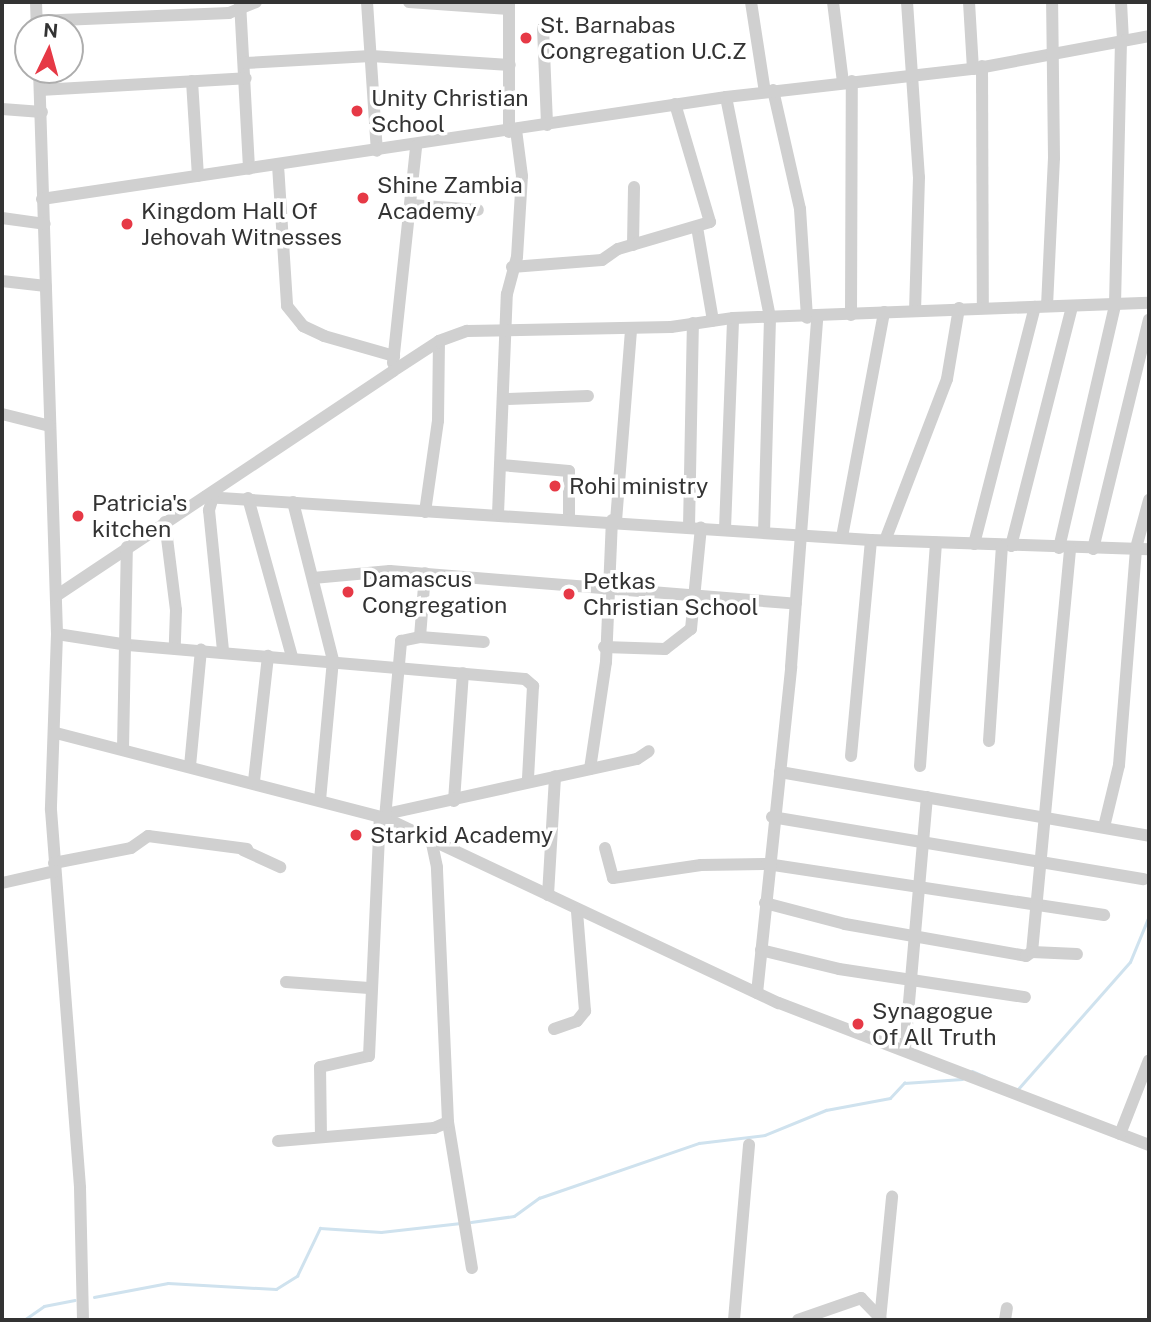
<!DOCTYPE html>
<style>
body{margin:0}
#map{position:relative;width:1151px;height:1322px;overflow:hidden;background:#fff;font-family:"Public Sans",sans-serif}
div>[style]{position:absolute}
.stream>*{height:2.5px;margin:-1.25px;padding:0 1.25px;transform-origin:1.25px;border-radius:1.25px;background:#cfe2ee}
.minor>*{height:12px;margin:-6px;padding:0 6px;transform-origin:6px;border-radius:6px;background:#d0d0d0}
.dots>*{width:19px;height:19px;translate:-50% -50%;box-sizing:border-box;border:4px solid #fff;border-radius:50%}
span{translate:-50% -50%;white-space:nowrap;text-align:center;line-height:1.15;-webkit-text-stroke:7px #fff;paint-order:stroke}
.poi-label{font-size:23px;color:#333}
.left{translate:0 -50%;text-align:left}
.frame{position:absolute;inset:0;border:4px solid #333;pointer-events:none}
.north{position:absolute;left:14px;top:14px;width:70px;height:70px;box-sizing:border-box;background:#fff;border:2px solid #adadad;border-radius:50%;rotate:5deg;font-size:19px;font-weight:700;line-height:28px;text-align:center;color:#333}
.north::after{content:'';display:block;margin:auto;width:24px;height:32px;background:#e63946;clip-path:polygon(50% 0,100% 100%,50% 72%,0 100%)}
</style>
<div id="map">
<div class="stream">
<div style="left:972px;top:1071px;width:15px;rotate:23deg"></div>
<div style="left:1018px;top:1089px;width:169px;rotate:-48.6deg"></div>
<div style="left:1130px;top:962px;width:50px;rotate:-67.6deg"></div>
<div style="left:471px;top:1222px;width:43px;rotate:-7.9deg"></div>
<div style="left:514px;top:1216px;width:31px;rotate:-36deg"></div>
<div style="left:539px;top:1198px;width:169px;rotate:-19deg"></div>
<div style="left:699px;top:1143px;width:66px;rotate:-6.9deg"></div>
<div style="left:765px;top:1135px;width:66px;rotate:-22.3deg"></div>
<div style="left:826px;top:1110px;width:65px;rotate:-10.6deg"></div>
<div style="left:890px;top:1098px;width:21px;rotate:-47deg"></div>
<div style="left:904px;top:1083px;width:58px;rotate:-3.9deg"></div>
<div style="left:94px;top:1297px;width:75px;rotate:-10.7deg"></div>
<div style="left:168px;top:1283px;width:108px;rotate:3.2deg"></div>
<div style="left:276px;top:1289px;width:25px;rotate:-32deg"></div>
<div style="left:297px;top:1276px;width:53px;rotate:-64.4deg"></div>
<div style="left:320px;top:1228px;width:61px;rotate:3.8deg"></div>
<div style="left:381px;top:1232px;width:80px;rotate:-6.5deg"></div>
<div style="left:24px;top:1320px;width:24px;rotate:-35deg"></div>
<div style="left:44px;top:1306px;width:31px;rotate:-11deg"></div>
</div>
<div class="minor">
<div style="left:36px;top:2px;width:26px;rotate:88deg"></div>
<div style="left:240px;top:2px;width:167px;rotate:86.9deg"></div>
<div style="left:367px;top:2px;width:149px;rotate:86.2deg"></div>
<div style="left:409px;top:2px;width:100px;rotate:4deg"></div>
<div style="left:509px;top:2px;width:130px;rotate:90deg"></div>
<div style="left:751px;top:2px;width:91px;rotate:81.2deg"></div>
<div style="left:833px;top:2px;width:81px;rotate:82.9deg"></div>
<div style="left:907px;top:2px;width:175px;rotate:86.1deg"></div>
<div style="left:919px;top:177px;width:133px;rotate:91.7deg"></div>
<div style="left:969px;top:2px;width:67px;rotate:86.6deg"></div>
<div style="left:1121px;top:2px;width:39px;rotate:87deg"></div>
<div style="left:37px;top:21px;width:192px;rotate:-2.4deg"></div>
<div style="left:229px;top:13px;width:29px;rotate:-22deg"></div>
<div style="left:543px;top:28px;width:97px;rotate:87.6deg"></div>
<div style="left:245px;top:63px;width:126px;rotate:-3.2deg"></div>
<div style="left:371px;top:56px;width:139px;rotate:3.7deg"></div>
<div style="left:982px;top:66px;width:240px;rotate:89.8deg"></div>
<div style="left:39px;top:70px;width:564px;rotate:88.17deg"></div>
<div style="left:57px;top:634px;width:176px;rotate:92deg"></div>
<div style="left:51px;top:810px;width:379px;rotate:85.6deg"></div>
<div style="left:80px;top:1188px;width:132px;rotate:88.7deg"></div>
<div style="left:192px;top:81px;width:95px;rotate:86.4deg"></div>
<div style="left:40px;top:90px;width:206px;rotate:-3.3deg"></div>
<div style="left:773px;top:90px;width:122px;rotate:77.2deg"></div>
<div style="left:800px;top:209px;width:109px;rotate:86.3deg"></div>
<div style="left:726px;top:97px;width:225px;rotate:78.7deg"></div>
<div style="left:770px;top:318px;width:215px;rotate:91.6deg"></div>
<div style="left:2px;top:109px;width:40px;rotate:4.3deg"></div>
<div style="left:278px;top:165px;width:141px;rotate:86.3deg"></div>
<div style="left:287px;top:306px;width:26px;rotate:51deg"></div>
<div style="left:303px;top:326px;width:23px;rotate:25deg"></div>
<div style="left:324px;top:336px;width:73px;rotate:15.9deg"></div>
<div style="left:42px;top:199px;width:692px;rotate:-8.48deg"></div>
<div style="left:726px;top:97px;width:249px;rotate:-6.5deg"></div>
<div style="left:973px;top:69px;width:179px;rotate:-10.6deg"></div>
<div style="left:411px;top:205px;width:67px;rotate:4.3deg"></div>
<div style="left:2px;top:218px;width:43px;rotate:7.9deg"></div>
<div style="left:697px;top:227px;width:95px;rotate:80.3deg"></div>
<div style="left:633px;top:245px;width:58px;rotate:-89deg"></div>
<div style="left:512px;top:267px;width:90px;rotate:-4.4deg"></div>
<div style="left:602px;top:260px;width:19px;rotate:-35deg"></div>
<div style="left:618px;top:249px;width:96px;rotate:-16.4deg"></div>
<div style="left:710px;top:222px;width:123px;rotate:-106.5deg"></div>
<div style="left:2px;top:281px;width:44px;rotate:6.5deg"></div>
<div style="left:1047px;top:306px;width:148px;rotate:-87.3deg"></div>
<div style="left:1054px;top:158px;width:156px;rotate:-90.7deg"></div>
<div style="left:851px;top:315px;width:234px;rotate:-89.8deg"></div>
<div style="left:393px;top:363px;width:218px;rotate:-83.9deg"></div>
<div style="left:506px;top:399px;width:82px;rotate:-2.1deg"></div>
<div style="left:2px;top:414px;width:49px;rotate:14deg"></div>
<div style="left:501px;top:465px;width:68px;rotate:5deg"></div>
<div style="left:569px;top:471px;width:47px;rotate:90deg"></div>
<div style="left:205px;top:497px;width:667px;rotate:3.69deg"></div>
<div style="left:871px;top:540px;width:278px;rotate:1.9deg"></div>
<div style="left:213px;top:497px;width:14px;rotate:107deg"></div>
<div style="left:209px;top:510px;width:142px;rotate:84.3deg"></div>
<div style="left:248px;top:498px;width:165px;rotate:74.5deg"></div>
<div style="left:293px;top:502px;width:163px;rotate:75.8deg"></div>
<div style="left:333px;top:660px;width:140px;rotate:95.3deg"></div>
<div style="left:425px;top:512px;width:92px;rotate:-81.9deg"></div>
<div style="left:438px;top:421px;width:80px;rotate:-89.3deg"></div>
<div style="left:498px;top:514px;width:220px;rotate:-87.7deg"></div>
<div style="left:507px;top:294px;width:38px;rotate:-75deg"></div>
<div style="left:517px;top:257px;width:81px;rotate:-86.5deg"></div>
<div style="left:522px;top:176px;width:46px;rotate:-97.4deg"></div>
<div style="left:616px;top:521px;width:193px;rotate:-85.5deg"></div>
<div style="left:165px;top:522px;width:89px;rotate:82.9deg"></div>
<div style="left:176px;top:610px;width:38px;rotate:92deg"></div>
<div style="left:689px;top:527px;width:204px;rotate:-88.9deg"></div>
<div style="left:725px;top:529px;width:211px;rotate:-87.8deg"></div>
<div style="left:842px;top:537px;width:229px;rotate:-79.4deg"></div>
<div style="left:886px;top:538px;width:170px;rotate:-69deg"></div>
<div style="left:947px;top:379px;width:72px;rotate:-80.4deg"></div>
<div style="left:974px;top:544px;width:245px;rotate:-75.6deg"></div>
<div style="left:1011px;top:546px;width:247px;rotate:-75.7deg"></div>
<div style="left:1059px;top:548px;width:249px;rotate:-77deg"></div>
<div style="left:1115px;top:305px;width:263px;rotate:-88.7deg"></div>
<div style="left:1093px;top:549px;width:236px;rotate:-76.3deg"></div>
<div style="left:313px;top:578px;width:77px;rotate:-5.2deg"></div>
<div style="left:390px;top:571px;width:407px;rotate:4.6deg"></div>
<div style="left:56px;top:596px;width:405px;rotate:-33.7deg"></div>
<div style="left:393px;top:371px;width:55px;rotate:-33.1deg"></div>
<div style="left:439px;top:341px;width:30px;rotate:-20deg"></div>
<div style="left:467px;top:331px;width:204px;rotate:-1.1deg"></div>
<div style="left:671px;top:327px;width:63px;rotate:-8.3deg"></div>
<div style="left:733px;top:318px;width:416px;rotate:-2.1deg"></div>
<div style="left:57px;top:634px;width:72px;rotate:8.8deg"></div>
<div style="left:128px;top:645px;width:398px;rotate:4.9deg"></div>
<div style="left:525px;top:679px;width:11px;rotate:41deg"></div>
<div style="left:533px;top:686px;width:93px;rotate:93.1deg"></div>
<div style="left:420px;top:637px;width:64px;rotate:-85.5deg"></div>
<div style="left:604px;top:647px;width:61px;rotate:1.9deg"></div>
<div style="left:665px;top:649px;width:33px;rotate:-38deg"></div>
<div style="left:691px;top:629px;width:102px;rotate:-84.4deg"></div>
<div style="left:56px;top:733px;width:340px;rotate:14.5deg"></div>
<div style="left:385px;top:818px;width:435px;rotate:25.2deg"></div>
<div style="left:779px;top:1003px;width:396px;rotate:21deg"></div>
<div style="left:989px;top:741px;width:195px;rotate:-86.2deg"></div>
<div style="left:123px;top:749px;width:202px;rotate:-88.9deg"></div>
<div style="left:851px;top:756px;width:217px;rotate:-84.7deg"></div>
<div style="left:190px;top:766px;width:117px;rotate:-84.6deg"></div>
<div style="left:920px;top:766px;width:224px;rotate:-85.9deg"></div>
<div style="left:590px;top:769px;width:108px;rotate:-81.5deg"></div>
<div style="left:606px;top:662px;width:142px;rotate:-87.6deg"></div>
<div style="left:780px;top:772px;width:375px;rotate:9.8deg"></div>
<div style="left:254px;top:781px;width:126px;rotate:-83.6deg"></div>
<div style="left:454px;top:801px;width:128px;rotate:-86deg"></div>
<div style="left:386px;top:814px;width:257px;rotate:-12.4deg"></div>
<div style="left:637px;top:759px;width:14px;rotate:-34deg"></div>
<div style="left:772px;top:817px;width:377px;rotate:9.5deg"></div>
<div style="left:385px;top:818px;width:178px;rotate:-84.8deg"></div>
<div style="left:401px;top:641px;width:19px;rotate:-12deg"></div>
<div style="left:420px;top:637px;width:64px;rotate:4.5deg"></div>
<div style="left:1104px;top:827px;width:64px;rotate:-76.4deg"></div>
<div style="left:1119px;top:765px;width:218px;rotate:-85.5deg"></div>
<div style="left:1136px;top:548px;width:50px;rotate:-74.8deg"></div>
<div style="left:605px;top:848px;width:31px;rotate:75deg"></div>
<div style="left:613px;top:878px;width:89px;rotate:-8.4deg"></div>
<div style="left:701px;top:865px;width:66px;rotate:-0.9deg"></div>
<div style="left:767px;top:864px;width:341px;rotate:8.6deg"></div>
<div style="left:243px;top:850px;width:41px;rotate:24.7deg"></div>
<div style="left:54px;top:863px;width:78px;rotate:-11deg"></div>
<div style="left:131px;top:848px;width:21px;rotate:-35deg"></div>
<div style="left:148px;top:836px;width:100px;rotate:7.5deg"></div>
<div style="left:2px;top:883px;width:54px;rotate:-12.8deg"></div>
<div style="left:548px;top:895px;width:119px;rotate:-86.6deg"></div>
<div style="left:765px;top:903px;width:83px;rotate:14.7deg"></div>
<div style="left:845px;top:924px;width:184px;rotate:10deg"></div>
<div style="left:1026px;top:956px;width:7px;rotate:-34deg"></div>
<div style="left:1032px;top:952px;width:405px;rotate:-84.6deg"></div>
<div style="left:761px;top:950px;width:80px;rotate:13.7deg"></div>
<div style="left:839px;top:969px;width:188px;rotate:8.6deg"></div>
<div style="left:1032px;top:952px;width:45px;rotate:2.5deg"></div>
<div style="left:286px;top:982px;width:83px;rotate:4.1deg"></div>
<div style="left:757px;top:993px;width:328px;rotate:-84deg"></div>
<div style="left:791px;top:667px;width:350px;rotate:-85.7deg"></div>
<div style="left:554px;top:1029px;width:24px;rotate:-19deg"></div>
<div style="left:577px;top:1021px;width:13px;rotate:-51deg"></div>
<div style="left:585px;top:1011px;width:100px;rotate:-94.6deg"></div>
<div style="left:905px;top:1048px;width:252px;rotate:-85deg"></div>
<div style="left:448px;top:1122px;width:148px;rotate:80.7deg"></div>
<div style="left:1120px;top:1134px;width:79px;rotate:-68.6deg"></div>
<div style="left:321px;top:1137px;width:70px;rotate:-90.8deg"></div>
<div style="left:320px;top:1067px;width:50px;rotate:-12.7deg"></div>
<div style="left:369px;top:1056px;width:239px;rotate:-87.4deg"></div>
<div style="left:278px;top:1141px;width:157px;rotate:-4.8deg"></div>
<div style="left:434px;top:1128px;width:15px;rotate:-23deg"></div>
<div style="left:448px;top:1122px;width:255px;rotate:-92.5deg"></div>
<div style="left:437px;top:867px;width:29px;rotate:-102deg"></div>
<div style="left:734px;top:1320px;width:176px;rotate:-85.1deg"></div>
<div style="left:798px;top:1320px;width:67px;rotate:-19.2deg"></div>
<div style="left:861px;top:1298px;width:28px;rotate:46deg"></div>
<div style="left:880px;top:1320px;width:124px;rotate:-84.4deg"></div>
<div style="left:1005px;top:1320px;width:12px;rotate:-81deg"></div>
</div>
<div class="dots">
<div style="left:526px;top:38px;background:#e63946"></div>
<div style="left:357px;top:111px;background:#e63946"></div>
<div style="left:363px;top:198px;background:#e63946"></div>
<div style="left:127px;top:224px;background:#e63946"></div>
<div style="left:555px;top:486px;background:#e63946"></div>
<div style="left:78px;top:516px;background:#e63946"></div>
<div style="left:348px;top:592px;background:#e63946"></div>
<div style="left:569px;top:594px;background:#e63946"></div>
<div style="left:356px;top:835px;background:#e63946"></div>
<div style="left:858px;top:1024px;background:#e63946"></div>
</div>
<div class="poi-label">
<span class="left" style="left:540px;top:38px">St. Barnabas<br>Congregation U.C.Z</span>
<span class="left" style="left:371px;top:111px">Unity Christian<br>School</span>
<span class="left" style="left:377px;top:198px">Shine Zambia<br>Academy</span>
<span class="left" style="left:141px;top:224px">Kingdom Hall Of<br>Jehovah Witnesses</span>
<span class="left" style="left:569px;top:486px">Rohi ministry</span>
<span class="left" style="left:92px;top:516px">Patricia's<br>kitchen</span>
<span class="left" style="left:362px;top:592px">Damascus<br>Congregation</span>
<span class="left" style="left:583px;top:594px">Petkas<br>Christian School</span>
<span class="left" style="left:370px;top:835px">Starkid Academy</span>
<span class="left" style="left:872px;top:1024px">Synagogue<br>Of All Truth</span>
</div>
<div class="frame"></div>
<div class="north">N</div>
</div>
